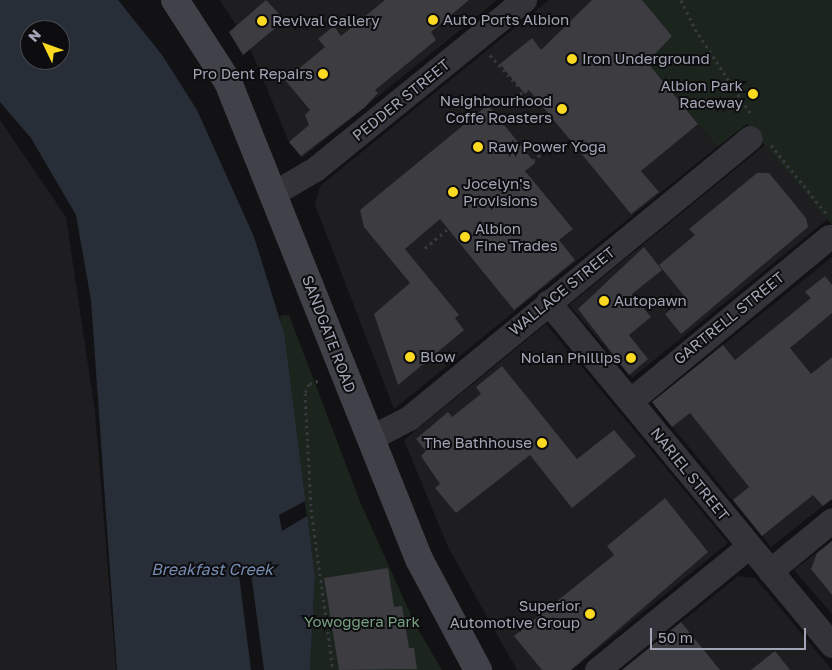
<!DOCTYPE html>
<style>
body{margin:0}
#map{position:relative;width:832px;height:670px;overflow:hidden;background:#121214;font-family:"Golos Text",sans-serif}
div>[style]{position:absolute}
.built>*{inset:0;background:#1e1e21}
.green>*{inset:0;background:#1c241e}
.water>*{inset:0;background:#282e38}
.pier>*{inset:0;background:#121214}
.building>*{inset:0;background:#3c3c41}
.path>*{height:3px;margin-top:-1.5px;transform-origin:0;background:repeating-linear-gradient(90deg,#393940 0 2.5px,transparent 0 6.5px)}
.street>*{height:25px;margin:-12.5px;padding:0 12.5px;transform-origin:12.5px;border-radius:12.5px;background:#333339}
.secondary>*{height:28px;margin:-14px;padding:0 14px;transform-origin:14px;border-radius:14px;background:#414149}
.dots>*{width:14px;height:14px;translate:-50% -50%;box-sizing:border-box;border:2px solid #0d0d0f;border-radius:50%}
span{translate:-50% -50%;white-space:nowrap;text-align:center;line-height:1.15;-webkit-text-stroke:4px #0d0d0f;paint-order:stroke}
.poi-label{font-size:15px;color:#a2a5b5}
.left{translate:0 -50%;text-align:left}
.right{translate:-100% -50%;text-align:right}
.street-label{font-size:15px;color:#a2a5b5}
.park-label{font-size:15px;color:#78a182}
.water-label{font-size:16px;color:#778cb3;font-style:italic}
.north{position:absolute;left:20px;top:20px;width:50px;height:50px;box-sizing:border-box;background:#0d0d0f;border:1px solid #494a51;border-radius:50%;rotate:312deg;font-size:14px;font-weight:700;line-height:20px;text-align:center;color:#a2a5b5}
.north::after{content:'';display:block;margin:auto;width:18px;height:22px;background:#fcda22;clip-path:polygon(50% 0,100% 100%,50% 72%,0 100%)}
.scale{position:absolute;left:650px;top:628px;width:156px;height:22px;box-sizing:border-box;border:2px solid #a2a5b5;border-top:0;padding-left:6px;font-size:15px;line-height:18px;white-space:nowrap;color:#a2a5b5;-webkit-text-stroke:4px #0d0d0f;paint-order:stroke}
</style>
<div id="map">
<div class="built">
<div style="clip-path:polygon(220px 0,497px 0,302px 158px,289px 142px,250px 48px)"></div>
<div style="clip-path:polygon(549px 0,642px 0,672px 36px,645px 59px,717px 147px,394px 409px,315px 205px,320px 186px)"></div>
<div style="clip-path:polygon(0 120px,66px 217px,95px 412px,116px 670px,0 670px)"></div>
<div style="clip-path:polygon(765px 145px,828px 219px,632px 378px,569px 305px)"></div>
<div style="clip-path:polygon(832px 257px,832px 499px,771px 547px,652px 402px)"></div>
<div style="clip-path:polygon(546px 324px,728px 543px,572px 670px,517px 670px,448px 547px,404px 440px)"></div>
<div style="clip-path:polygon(832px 541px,832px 614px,794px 570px)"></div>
<div style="clip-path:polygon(738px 576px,755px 578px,832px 670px,622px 670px)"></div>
</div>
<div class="green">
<div style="clip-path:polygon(642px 0,832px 0,832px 225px,747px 124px,717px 147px,645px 59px,672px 36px)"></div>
<div style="clip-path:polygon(289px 315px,361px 504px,415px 624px,442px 670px,310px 670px,315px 576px,280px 316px)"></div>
</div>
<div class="water">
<div style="clip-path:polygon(evenodd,0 0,118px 0,162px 55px,197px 110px,254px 237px,284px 333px,315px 576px,310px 670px,117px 670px,91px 300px,76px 215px,31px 138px,0 102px,0 0,30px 30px,60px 30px,60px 60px,30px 60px,30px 30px)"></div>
</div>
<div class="pier">
<div style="clip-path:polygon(305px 501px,307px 516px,282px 531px,279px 515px)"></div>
<div style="clip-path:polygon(251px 573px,264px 670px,251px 670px,239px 575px)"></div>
</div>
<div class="building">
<div style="clip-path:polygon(266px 0,285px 20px,243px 55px,229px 32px)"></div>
<div style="clip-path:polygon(385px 0,469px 0,431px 32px,436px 40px,375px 90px,378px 93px,364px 108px,301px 156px,289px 142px,309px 125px,305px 115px,310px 110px,285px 80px,325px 47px,318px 39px,334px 26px,341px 36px)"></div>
<div style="clip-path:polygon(592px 0,642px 0,672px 36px,647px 62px,698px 124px,641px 171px,659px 192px,631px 214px,529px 90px,525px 94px,500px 64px,532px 38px,541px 50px)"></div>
<div style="clip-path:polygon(488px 105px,535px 163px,525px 171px,573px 229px,559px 240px,575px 260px,514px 310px,440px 219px,405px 249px,459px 315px,455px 318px,464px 330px,398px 385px,374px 314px,410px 283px,364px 227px,360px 210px)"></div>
<div style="clip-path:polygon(757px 173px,769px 173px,806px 218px,808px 227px,681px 334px,665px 314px,685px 297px,659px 265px,695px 235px,689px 229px)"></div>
<div style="clip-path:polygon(644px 247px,662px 270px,632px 294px,651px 317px,629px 335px,648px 359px,629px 375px,578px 309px)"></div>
<div style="clip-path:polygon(825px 276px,832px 285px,832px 313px,790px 348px,811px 374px,832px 357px,832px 499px,823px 506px,813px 495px,762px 536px,733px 500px,749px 487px,690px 413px,672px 427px,652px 402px,723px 345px,735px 360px,811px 298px,805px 292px)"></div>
<div style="clip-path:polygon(502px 366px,577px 459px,614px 430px,636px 456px,572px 508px,530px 455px,456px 513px,435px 488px,440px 484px,421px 456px,426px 451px,416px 439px,448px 412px,452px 417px,481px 394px,476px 387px)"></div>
<div style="clip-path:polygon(665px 498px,708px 552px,571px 670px,542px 670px,514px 636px,614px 555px,607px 546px)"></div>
<div style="clip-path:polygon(832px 541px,832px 595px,811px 569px,817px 553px)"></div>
<div style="clip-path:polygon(388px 568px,394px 607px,402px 606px,409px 648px,414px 648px,417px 669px,339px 670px,324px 578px)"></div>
<div style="clip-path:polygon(681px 622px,720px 670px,622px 670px)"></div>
<div style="clip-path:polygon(775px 651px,790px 670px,751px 670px)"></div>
</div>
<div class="path">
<div style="left:681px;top:0;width:32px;rotate:64deg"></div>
<div style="left:695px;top:29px;width:104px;rotate:56.8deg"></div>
<div style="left:490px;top:55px;width:45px;rotate:47.7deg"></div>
<div style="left:512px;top:102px;width:13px;rotate:-39deg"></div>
<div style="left:522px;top:94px;width:6px;rotate:-129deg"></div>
<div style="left:771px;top:145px;width:91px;rotate:51.2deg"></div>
<div style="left:533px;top:161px;width:21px;rotate:-41deg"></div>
<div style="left:425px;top:248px;width:30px;rotate:-40deg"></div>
<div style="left:318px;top:381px;width:9px;rotate:162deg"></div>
<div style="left:309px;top:384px;width:10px;rotate:114deg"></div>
<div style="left:305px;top:393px;width:116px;rotate:87deg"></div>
<div style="left:311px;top:509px;width:162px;rotate:82.2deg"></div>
</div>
<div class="street">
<div style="left:274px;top:193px;width:48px;rotate:-30.3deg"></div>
<div style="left:315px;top:169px;width:269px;rotate:-39deg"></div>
<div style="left:548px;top:302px;width:445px;rotate:50.4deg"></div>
<div style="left:630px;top:401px;width:258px;rotate:-39.5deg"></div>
<div style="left:370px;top:438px;width:44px;rotate:-27.1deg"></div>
<div style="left:409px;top:418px;width:441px;rotate:-39.4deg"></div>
<div style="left:770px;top:571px;width:80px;rotate:-39.4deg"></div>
<div style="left:597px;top:670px;width:196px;rotate:-39.2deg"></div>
</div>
<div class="secondary">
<div style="left:175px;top:0;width:98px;rotate:57.1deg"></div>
<div style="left:228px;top:82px;width:514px;rotate:68.18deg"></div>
<div style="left:419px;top:559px;width:126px;rotate:62deg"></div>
</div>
<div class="dots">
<div style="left:433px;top:20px;background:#fcda22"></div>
<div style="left:262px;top:21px;background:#fcda22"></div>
<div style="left:572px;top:59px;background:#fcda22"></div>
<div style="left:323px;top:74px;background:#fcda22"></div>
<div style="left:753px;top:94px;background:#fcda22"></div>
<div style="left:562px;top:109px;background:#fcda22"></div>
<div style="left:478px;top:147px;background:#fcda22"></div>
<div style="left:453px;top:192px;background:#fcda22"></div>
<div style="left:465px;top:237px;background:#fcda22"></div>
<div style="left:604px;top:301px;background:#fcda22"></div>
<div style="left:410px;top:357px;background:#fcda22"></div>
<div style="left:631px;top:358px;background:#fcda22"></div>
<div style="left:542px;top:443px;background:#fcda22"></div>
<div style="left:590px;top:614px;background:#fcda22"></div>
</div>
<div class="poi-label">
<span class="left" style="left:443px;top:20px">Auto Ports Albion</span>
<span class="left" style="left:272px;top:21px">Revival Gallery</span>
<span class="left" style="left:582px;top:59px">Iron Underground</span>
<span class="right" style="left:313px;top:74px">Pro Dent Repairs</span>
<span class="right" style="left:743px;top:94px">Albion Park<br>Raceway</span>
<span class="right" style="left:552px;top:109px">Neighbourhood<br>Coffe Roasters</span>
<span class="left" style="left:488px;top:147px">Raw Power Yoga</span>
<span class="left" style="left:463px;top:192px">Jocelyn's<br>Provisions</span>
<span class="left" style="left:475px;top:237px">Albion<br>Fine Trades</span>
<span class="left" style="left:614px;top:301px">Autopawn</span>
<span class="left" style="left:420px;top:357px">Blow</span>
<span class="right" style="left:621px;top:358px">Nolan Phillips</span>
<span class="right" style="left:532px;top:443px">The Bathhouse</span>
<span class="right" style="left:580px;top:614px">Superior<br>Automotive Group</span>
</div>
<div class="street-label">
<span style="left:401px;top:100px;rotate:-39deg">PEDDER STREET</span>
<span style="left:562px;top:291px;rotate:-39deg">WALLACE STREET</span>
<span style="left:729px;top:318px;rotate:-39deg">GARTRELL STREET</span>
<span style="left:329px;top:334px;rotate:69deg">SANDGATE ROAD</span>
<span style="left:690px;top:474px;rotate:51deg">NARIEL STREET</span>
</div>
<div class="park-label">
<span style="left:362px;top:622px">Yowoggera Park</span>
</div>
<div class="water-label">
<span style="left:212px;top:569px">Breakfast Creek</span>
</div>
<div class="north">N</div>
<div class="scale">50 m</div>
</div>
